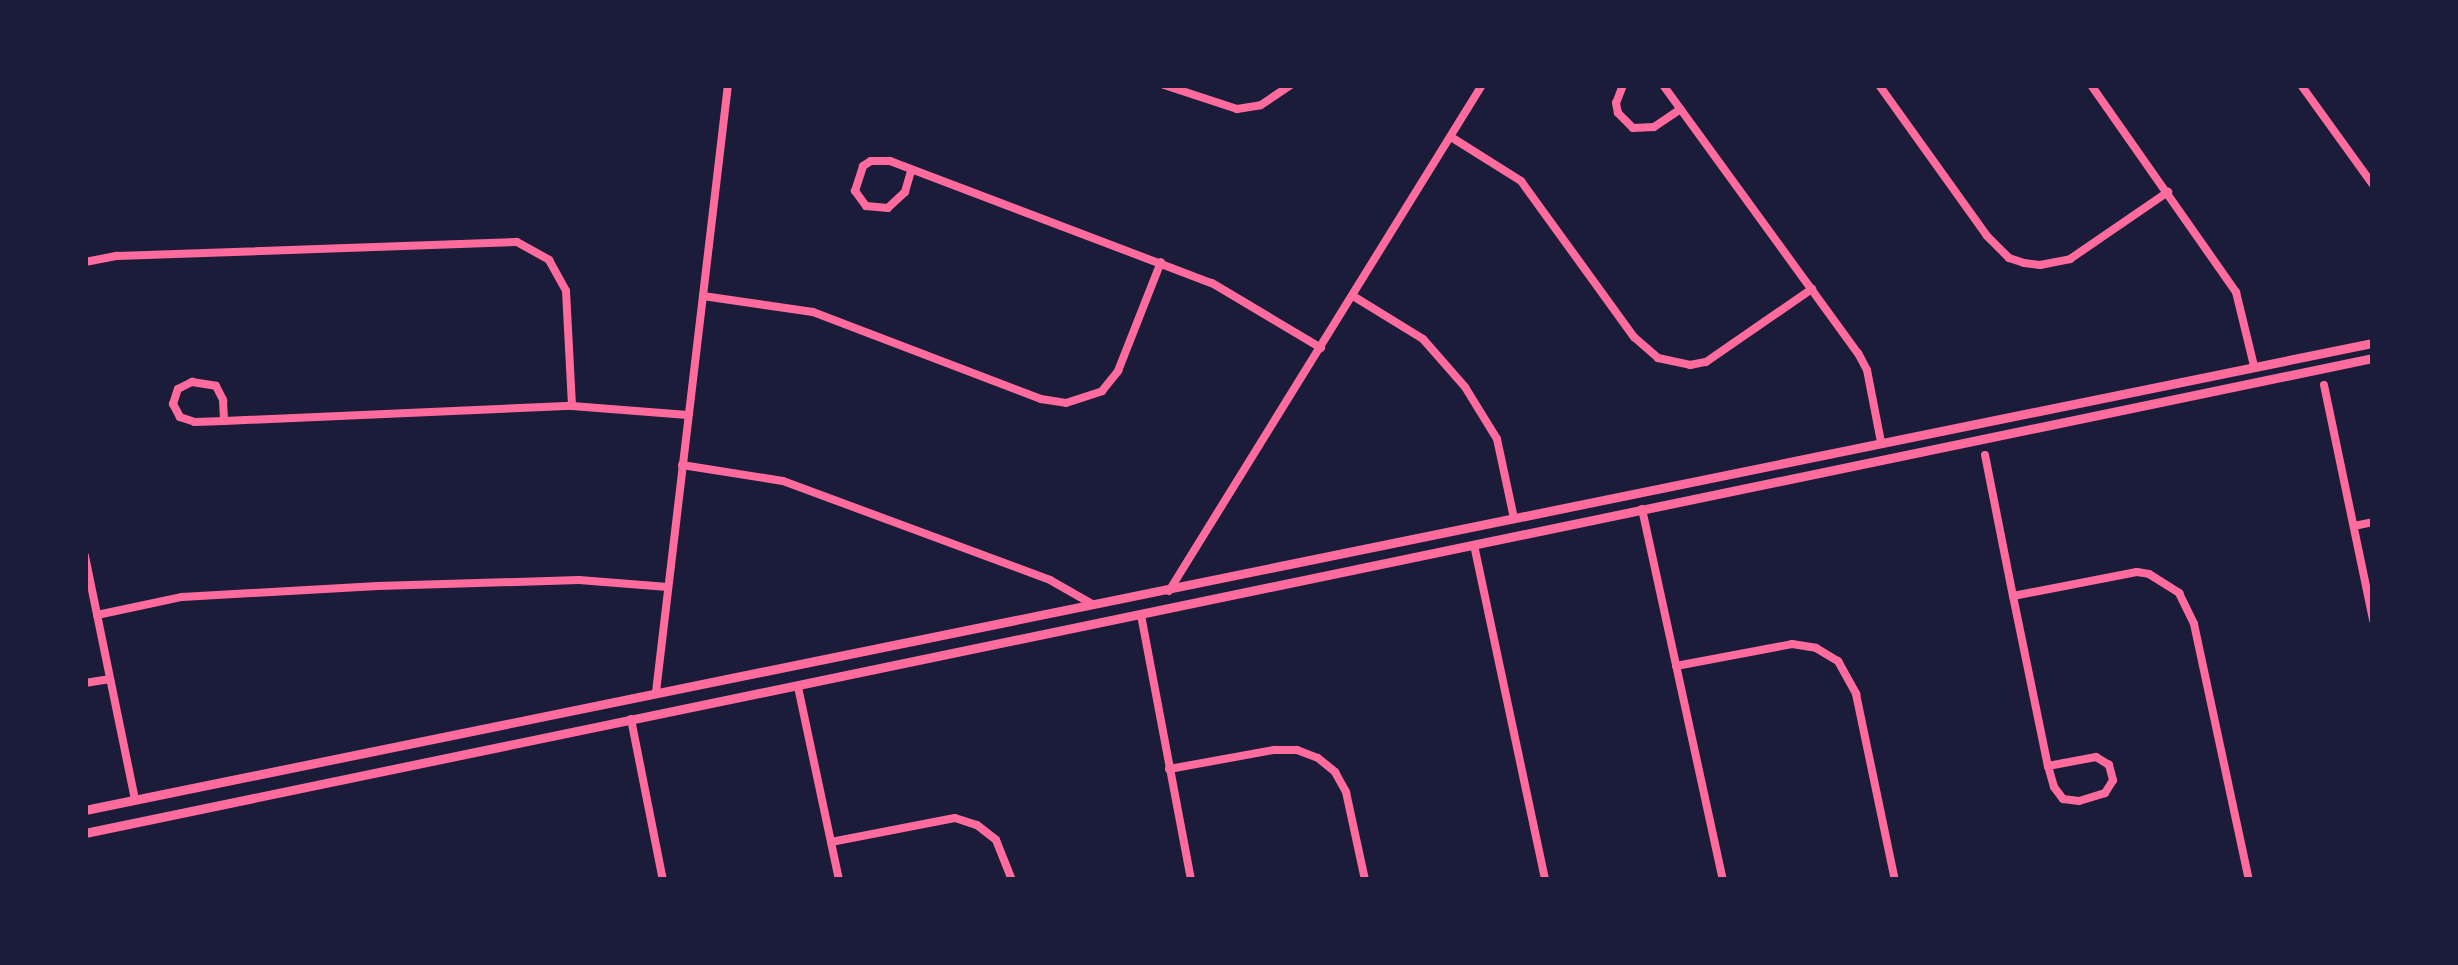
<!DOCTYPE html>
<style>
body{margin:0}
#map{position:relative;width:2458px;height:965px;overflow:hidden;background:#1b1b3a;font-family:Literata,serif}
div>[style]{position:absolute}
.minor>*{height:8px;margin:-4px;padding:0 4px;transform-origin:4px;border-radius:4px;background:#ff6b9d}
.tertiary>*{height:9px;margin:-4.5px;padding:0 4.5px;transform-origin:4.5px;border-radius:4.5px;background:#ff6b9d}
span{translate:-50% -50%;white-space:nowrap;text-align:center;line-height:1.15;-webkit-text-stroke:9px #1b1b3a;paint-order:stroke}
.frame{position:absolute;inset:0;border:88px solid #1b1b3a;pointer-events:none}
</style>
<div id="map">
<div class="minor">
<div style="left:1164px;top:85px;width:77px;rotate:18.2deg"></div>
<div style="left:1237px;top:109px;width:24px;rotate:-9deg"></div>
<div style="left:1261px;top:105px;width:36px;rotate:-34deg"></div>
<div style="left:1623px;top:85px;width:19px;rotate:111deg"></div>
<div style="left:1616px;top:103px;width:10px;rotate:79deg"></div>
<div style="left:1618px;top:113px;width:21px;rotate:45deg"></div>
<div style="left:1633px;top:128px;width:21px;rotate:-3deg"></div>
<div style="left:1654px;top:127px;width:32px;rotate:-34deg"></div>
<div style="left:1663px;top:85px;width:331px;rotate:54deg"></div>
<div style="left:1858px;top:353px;width:19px;rotate:62deg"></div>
<div style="left:1867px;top:370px;width:73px;rotate:79deg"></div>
<div style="left:1879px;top:85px;width:186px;rotate:54.4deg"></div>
<div style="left:1987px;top:236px;width:31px;rotate:45deg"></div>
<div style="left:2009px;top:258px;width:16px;rotate:18deg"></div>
<div style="left:2024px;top:263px;width:16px;rotate:7deg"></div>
<div style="left:2040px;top:265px;width:31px;rotate:-11deg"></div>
<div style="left:2070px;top:259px;width:119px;rotate:-34.4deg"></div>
<div style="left:2091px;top:85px;width:253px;rotate:55deg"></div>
<div style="left:2236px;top:292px;width:76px;rotate:76.3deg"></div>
<div style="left:2301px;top:85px;width:123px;rotate:54.2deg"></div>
<div style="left:1451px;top:137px;width:83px;rotate:32.2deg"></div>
<div style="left:1521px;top:181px;width:193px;rotate:54.1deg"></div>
<div style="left:1634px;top:337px;width:32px;rotate:41deg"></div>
<div style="left:1658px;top:358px;width:33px;rotate:12deg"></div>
<div style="left:1690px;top:365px;width:16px;rotate:-11deg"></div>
<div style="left:1706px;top:362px;width:129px;rotate:-34.6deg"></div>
<div style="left:911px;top:171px;width:22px;rotate:106deg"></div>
<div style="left:905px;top:192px;width:23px;rotate:137deg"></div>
<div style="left:888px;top:208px;width:22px;rotate:-175deg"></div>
<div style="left:866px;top:206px;width:19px;rotate:-126deg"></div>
<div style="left:855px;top:191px;width:26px;rotate:-72deg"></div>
<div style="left:863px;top:166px;width:9px;rotate:-32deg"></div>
<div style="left:871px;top:161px;width:19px"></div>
<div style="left:890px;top:161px;width:344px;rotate:20.8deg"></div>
<div style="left:1212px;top:283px;width:127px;rotate:30.8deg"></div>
<div style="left:85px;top:262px;width:33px;rotate:-11deg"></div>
<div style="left:117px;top:256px;width:400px;rotate:-2deg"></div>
<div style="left:517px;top:242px;width:37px;rotate:29deg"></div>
<div style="left:549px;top:260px;width:35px;rotate:61deg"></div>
<div style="left:566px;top:291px;width:115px;rotate:87deg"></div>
<div style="left:703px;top:296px;width:111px;rotate:8.3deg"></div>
<div style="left:813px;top:312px;width:244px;rotate:20.9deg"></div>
<div style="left:1041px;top:399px;width:25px;rotate:9deg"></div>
<div style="left:1066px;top:403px;width:38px;rotate:-18deg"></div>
<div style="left:1102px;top:391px;width:26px;rotate:-51deg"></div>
<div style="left:1118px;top:371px;width:117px;rotate:-68.5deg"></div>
<div style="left:1353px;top:296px;width:82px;rotate:31.6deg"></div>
<div style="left:1423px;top:339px;width:64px;rotate:48.8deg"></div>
<div style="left:1465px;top:387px;width:61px;rotate:58.4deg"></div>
<div style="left:1497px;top:439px;width:81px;rotate:77.9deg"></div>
<div style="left:2324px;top:385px;width:240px;rotate:78.2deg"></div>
<div style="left:224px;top:421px;width:29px;rotate:178deg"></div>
<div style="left:195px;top:422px;width:16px;rotate:-162deg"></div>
<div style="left:180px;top:417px;width:15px;rotate:-118deg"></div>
<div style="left:173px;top:404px;width:16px;rotate:-72deg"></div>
<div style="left:178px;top:389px;width:16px;rotate:-27deg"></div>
<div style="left:192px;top:382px;width:24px;rotate:9deg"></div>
<div style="left:216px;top:386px;width:16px;rotate:63deg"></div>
<div style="left:223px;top:400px;width:21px;rotate:87deg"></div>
<div style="left:224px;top:421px;width:348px;rotate:-2.5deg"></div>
<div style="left:572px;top:406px;width:116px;rotate:4.4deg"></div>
<div style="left:1985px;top:455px;width:144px;rotate:78.8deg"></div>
<div style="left:2013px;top:596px;width:174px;rotate:78.4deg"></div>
<div style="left:2048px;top:766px;width:22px;rotate:74deg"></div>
<div style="left:2054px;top:787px;width:15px;rotate:53deg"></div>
<div style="left:2063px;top:799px;width:16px;rotate:7deg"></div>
<div style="left:2079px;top:801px;width:27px;rotate:-17deg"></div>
<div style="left:2105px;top:793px;width:15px;rotate:-58deg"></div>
<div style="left:2113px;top:780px;width:16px;rotate:-105deg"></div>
<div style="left:2109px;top:765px;width:15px;rotate:-148deg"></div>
<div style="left:2096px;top:757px;width:49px;rotate:169.4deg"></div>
<div style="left:682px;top:465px;width:102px;rotate:9deg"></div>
<div style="left:783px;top:481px;width:285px;rotate:20.3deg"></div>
<div style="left:1050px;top:580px;width:48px;rotate:29.7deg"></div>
<div style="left:1642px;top:509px;width:380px;rotate:77.7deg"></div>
<div style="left:2354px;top:526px;width:19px;rotate:-12deg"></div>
<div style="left:1474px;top:545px;width:342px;rotate:78deg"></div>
<div style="left:85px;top:556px;width:249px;rotate:78.4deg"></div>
<div style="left:1169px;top:591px;width:595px;rotate:-58.26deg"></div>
<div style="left:2013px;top:596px;width:126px;rotate:-11deg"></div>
<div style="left:2137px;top:572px;width:12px;rotate:9deg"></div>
<div style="left:2149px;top:574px;width:36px;rotate:32deg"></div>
<div style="left:2179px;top:593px;width:34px;rotate:64deg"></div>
<div style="left:2194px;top:624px;width:262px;rotate:77.9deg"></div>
<div style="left:97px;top:615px;width:87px;rotate:-12deg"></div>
<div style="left:182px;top:597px;width:196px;rotate:-3.2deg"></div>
<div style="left:378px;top:586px;width:201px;rotate:-1.7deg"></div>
<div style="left:579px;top:580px;width:89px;rotate:4.5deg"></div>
<div style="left:1141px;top:615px;width:270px;rotate:79.3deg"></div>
<div style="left:1676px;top:666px;width:118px;rotate:-10.7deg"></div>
<div style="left:1792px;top:644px;width:24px;rotate:9deg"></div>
<div style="left:1816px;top:648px;width:26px;rotate:31deg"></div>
<div style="left:1838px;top:661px;width:38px;rotate:61deg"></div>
<div style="left:1856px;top:694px;width:190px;rotate:78.2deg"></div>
<div style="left:85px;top:683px;width:24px;rotate:-9deg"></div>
<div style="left:798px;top:687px;width:197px;rotate:78deg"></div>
<div style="left:656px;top:692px;width:611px;rotate:-83.24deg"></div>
<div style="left:631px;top:719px;width:164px;rotate:78.8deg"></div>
<div style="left:1169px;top:769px;width:107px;rotate:-10.3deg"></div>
<div style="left:1274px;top:750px;width:23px"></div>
<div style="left:1297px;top:750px;width:22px;rotate:21deg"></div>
<div style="left:1318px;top:758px;width:22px;rotate:39deg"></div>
<div style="left:1335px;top:772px;width:23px;rotate:61deg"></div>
<div style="left:1346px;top:792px;width:90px;rotate:77.8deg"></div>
<div style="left:831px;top:842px;width:126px;rotate:-11deg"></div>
<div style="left:955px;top:818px;width:23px;rotate:18deg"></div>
<div style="left:977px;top:825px;width:24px;rotate:38deg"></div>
<div style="left:996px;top:840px;width:43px;rotate:68.2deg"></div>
</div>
<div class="tertiary">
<div style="left:85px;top:810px;width:2335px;rotate:-11.54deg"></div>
<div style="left:85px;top:833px;width:2337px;rotate:-11.73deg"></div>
</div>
<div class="frame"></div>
</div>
